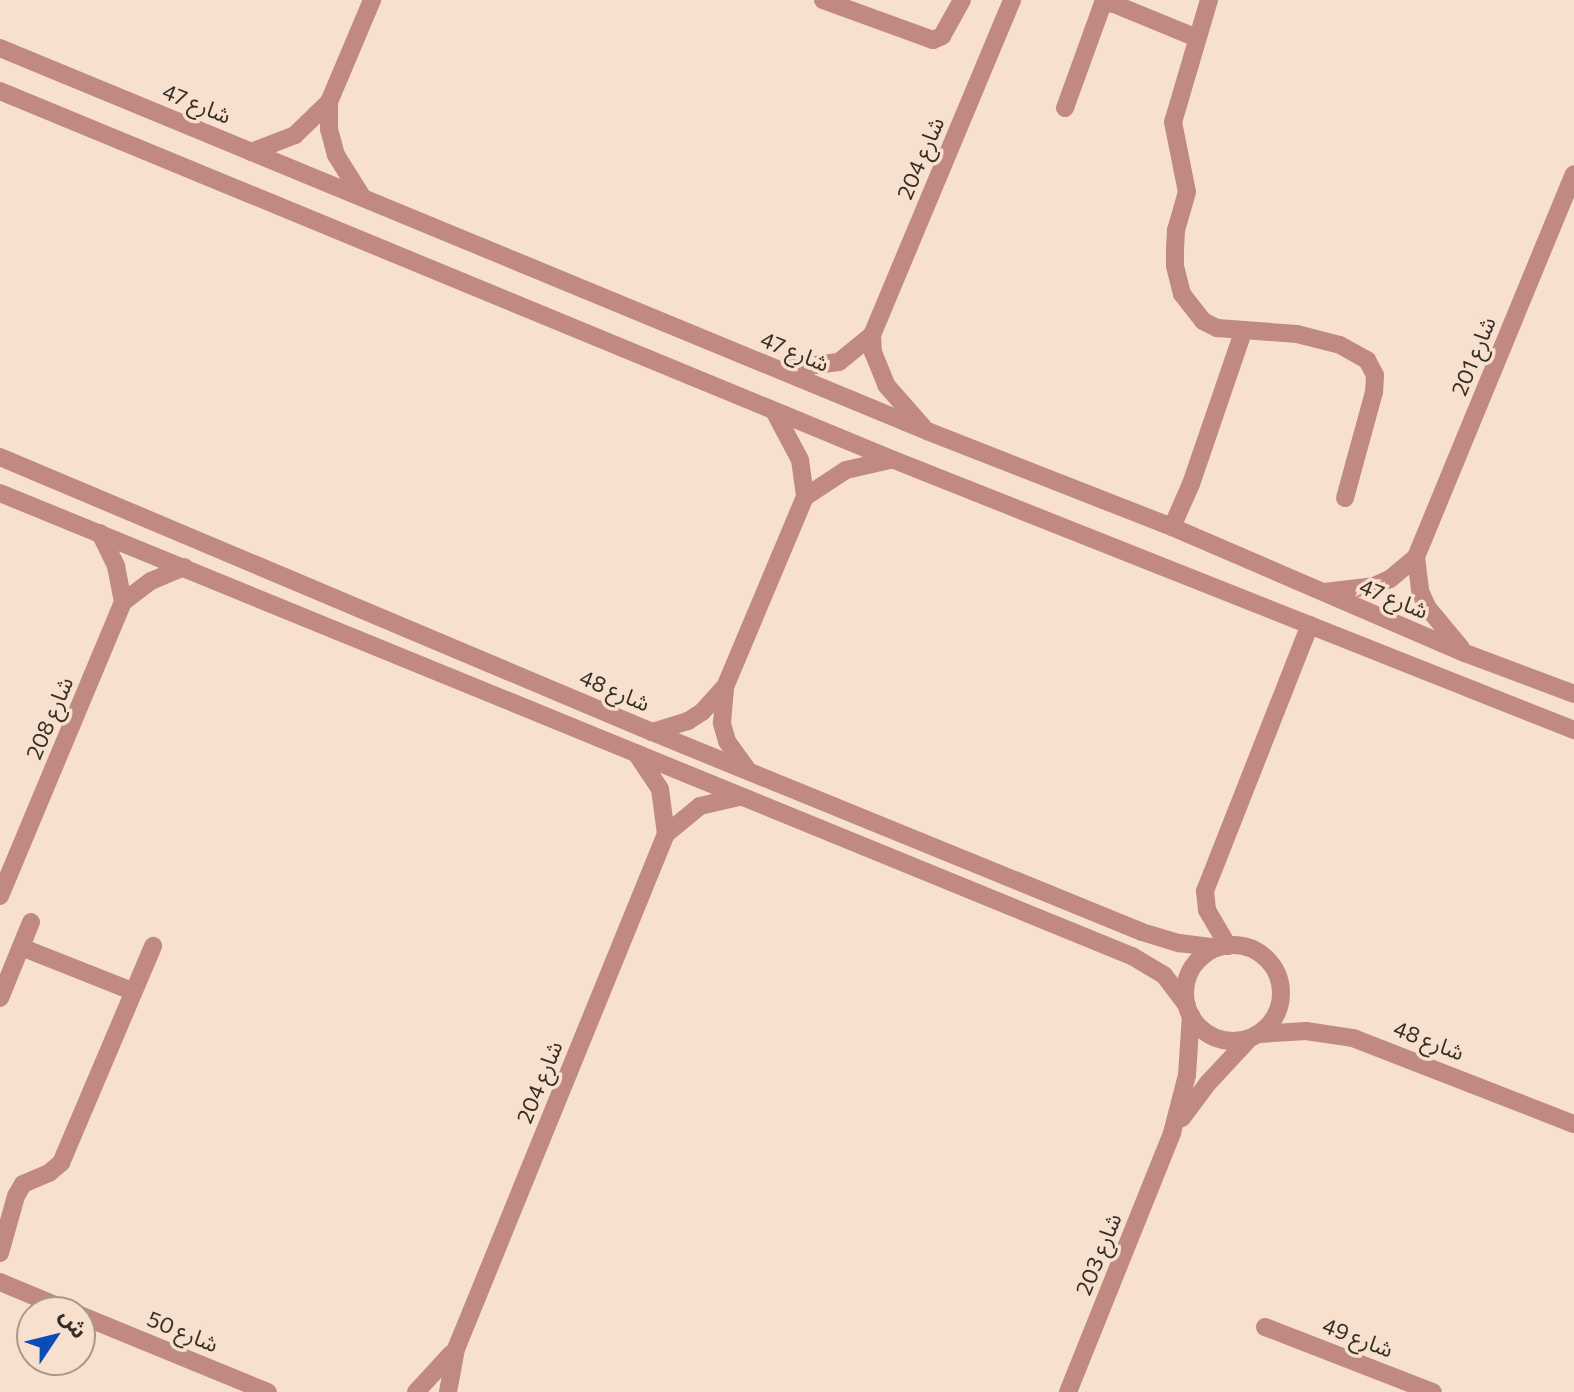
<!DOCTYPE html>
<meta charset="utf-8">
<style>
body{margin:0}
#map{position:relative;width:1574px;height:1392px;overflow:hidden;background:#f7e0ce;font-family:Commissioner,"Noto Sans Arabic",sans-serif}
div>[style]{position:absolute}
.minor>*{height:18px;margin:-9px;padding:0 9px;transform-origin:9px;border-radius:9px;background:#c08a83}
.minor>.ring{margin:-9px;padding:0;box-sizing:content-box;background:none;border:18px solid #c08a83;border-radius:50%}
span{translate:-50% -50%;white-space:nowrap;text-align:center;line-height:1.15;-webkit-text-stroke:7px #f7e0ce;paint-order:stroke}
.street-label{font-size:22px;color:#372e27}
.north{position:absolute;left:16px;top:1296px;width:80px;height:80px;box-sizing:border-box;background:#f7e0ce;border:2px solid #aa998b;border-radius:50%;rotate:55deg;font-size:22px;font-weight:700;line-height:32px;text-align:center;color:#372e27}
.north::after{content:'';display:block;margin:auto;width:28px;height:36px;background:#0b4db8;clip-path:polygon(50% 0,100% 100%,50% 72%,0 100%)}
</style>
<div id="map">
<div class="minor">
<div style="left:823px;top:0;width:117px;rotate:20deg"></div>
<div style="left:933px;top:40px;width:10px;rotate:-24deg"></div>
<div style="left:942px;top:36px;width:41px;rotate:-60.9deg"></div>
<div style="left:1209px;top:0;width:127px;rotate:106.4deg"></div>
<div style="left:1173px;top:122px;width:71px;rotate:78.7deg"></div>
<div style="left:1187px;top:192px;width:40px;rotate:106deg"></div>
<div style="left:1176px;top:230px;width:18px;rotate:93deg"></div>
<div style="left:1175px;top:248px;width:18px;rotate:90deg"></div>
<div style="left:1175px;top:266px;width:29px;rotate:76deg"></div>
<div style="left:1182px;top:294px;width:34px;rotate:52deg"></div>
<div style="left:1203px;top:321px;width:16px;rotate:27deg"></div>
<div style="left:1217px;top:328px;width:80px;rotate:4.3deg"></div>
<div style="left:1297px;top:334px;width:44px;rotate:14.3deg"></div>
<div style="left:1340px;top:345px;width:31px;rotate:29deg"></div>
<div style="left:1367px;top:360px;width:17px;rotate:62deg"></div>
<div style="left:1375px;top:375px;width:17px;rotate:93deg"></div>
<div style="left:1374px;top:392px;width:110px;rotate:105.3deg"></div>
<div style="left:0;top:48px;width:1003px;rotate:22.45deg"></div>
<div style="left:927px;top:431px;width:263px;rotate:21.4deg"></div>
<div style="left:1172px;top:527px;width:319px;rotate:23.3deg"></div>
<div style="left:1465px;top:653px;width:116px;rotate:20.6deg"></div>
<div style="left:0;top:91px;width:967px;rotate:22.43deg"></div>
<div style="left:894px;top:460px;width:732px;rotate:21.66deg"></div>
<div style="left:329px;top:102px;width:27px;rotate:90deg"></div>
<div style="left:329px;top:129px;width:27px;rotate:75deg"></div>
<div style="left:336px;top:155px;width:47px;rotate:58deg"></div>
<div style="left:1065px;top:108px;width:112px;rotate:-70.1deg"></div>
<div style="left:1103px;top:3px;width:11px;rotate:5deg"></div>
<div style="left:1114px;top:4px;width:90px;rotate:22.3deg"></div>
<div style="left:251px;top:152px;width:47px;rotate:-21.1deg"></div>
<div style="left:295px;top:135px;width:47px;rotate:-44.1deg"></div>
<div style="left:329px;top:102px;width:111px;rotate:-67.1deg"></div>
<div style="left:872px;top:335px;width:17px;rotate:87deg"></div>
<div style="left:873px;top:352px;width:35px;rotate:68deg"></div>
<div style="left:886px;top:385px;width:56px;rotate:48.6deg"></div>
<div style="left:784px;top:369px;width:55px;rotate:-7.3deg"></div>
<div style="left:839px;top:362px;width:43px;rotate:-39.3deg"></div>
<div style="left:872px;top:335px;width:363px;rotate:-67.3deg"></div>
<div style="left:774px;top:411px;width:55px;rotate:62deg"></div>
<div style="left:800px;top:460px;width:37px;rotate:82deg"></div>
<div style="left:0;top:457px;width:708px;rotate:22.87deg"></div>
<div style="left:652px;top:732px;width:529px;rotate:22.2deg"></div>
<div style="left:1142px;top:932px;width:39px;rotate:17deg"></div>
<div style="left:1179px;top:943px;width:38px;rotate:7deg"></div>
<div style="left:0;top:493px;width:1223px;rotate:22.25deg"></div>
<div style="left:1132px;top:956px;width:37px;rotate:31deg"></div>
<div style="left:1164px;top:975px;width:38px;rotate:53deg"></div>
<div style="left:1172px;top:527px;width:47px;rotate:-66.2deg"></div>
<div style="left:1191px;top:484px;width:161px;rotate:-71.1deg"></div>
<div style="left:100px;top:533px;width:37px;rotate:64deg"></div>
<div style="left:116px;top:566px;width:37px;rotate:79deg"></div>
<div style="left:1416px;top:557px;width:34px;rotate:83deg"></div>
<div style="left:1420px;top:591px;width:17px;rotate:66deg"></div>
<div style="left:1427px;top:607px;width:53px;rotate:50.3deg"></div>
<div style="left:1324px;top:592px;width:50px;rotate:-6.8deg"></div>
<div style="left:1374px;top:586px;width:17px;rotate:-24deg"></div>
<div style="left:1390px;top:579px;width:34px;rotate:-40deg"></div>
<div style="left:1416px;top:557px;width:414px;rotate:-67.6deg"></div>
<div style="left:652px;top:732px;width:38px;rotate:-17deg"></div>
<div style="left:688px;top:721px;width:17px;rotate:-33deg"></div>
<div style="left:702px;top:712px;width:31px;rotate:-48deg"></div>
<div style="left:636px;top:753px;width:43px;rotate:56.3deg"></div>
<div style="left:660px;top:789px;width:45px;rotate:82.4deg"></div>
<div style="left:747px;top:769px;width:34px;rotate:-126deg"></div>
<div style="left:727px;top:741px;width:19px;rotate:-106deg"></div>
<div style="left:722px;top:723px;width:36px;rotate:-85deg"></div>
<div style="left:725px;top:687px;width:206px;rotate:-67.2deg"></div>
<div style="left:805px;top:497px;width:49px;rotate:-33.4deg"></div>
<div style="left:846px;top:470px;width:45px;rotate:-12.8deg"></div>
<div style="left:0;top:896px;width:319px;rotate:-67.3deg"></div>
<div style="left:123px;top:602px;width:35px;rotate:-37deg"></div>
<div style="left:151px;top:581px;width:36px;rotate:-23deg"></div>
<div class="ring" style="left:1185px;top:945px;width:78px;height:78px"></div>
<div style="left:1228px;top:946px;width:42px;rotate:-120.3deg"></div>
<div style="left:1207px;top:910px;width:19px;rotate:-96deg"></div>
<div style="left:1205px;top:891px;width:286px;rotate:-68.5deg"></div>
<div style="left:21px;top:947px;width:119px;rotate:21.6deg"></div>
<div style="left:0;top:998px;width:82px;rotate:-67.8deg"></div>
<div style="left:1259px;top:1034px;width:47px;rotate:-3.7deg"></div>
<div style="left:1306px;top:1031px;width:48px;rotate:8.5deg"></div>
<div style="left:1353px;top:1038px;width:237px;rotate:21.3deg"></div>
<div style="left:1182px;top:1118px;width:44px;rotate:-53.4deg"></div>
<div style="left:1208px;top:1083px;width:60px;rotate:-47deg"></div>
<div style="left:0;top:1253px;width:59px;rotate:-74.3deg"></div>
<div style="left:16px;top:1196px;width:14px;rotate:-60deg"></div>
<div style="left:23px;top:1184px;width:28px;rotate:-23deg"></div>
<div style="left:49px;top:1173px;width:16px;rotate:-40deg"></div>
<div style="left:61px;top:1163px;width:236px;rotate:-67deg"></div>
<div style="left:0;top:1282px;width:78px;rotate:22.6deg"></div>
<div style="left:80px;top:1315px;width:203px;rotate:22.3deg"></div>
<div style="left:1265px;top:1327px;width:180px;rotate:21.2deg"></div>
<div style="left:416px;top:1392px;width:52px;rotate:-47.4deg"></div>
<div style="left:448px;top:1392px;width:44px;rotate:-79.5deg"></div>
<div style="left:456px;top:1349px;width:556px;rotate:-67.82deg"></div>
<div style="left:666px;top:834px;width:44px;rotate:-39.5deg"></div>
<div style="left:700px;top:806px;width:40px;rotate:-13deg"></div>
<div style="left:1068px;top:1392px;width:279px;rotate:-68.1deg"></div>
<div style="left:1172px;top:1133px;width:60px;rotate:-75.5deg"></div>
<div style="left:1187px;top:1075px;width:60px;rotate:-86.2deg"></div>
</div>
<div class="street-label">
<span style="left:197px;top:103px;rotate:22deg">شارع 47</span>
<span style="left:920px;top:158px;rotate:-67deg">شارع 204</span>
<span style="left:795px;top:351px;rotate:22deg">شارع 47</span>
<span style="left:1473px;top:356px;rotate:-68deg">شارع 201</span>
<span style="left:1394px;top:598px;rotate:22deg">شارع 47</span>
<span style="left:615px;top:690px;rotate:23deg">شارع 48</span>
<span style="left:49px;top:718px;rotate:-67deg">شارع 208</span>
<span style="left:1429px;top:1040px;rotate:21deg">شارع 48</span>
<span style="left:539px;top:1082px;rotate:-68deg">شارع 204</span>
<span style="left:1098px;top:1254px;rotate:-68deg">شارع 203</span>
<span style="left:183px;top:1331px;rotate:22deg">شارع 50</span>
<span style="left:1358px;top:1337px;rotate:21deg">شارع 49</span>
</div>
<div class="north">ش</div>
</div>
